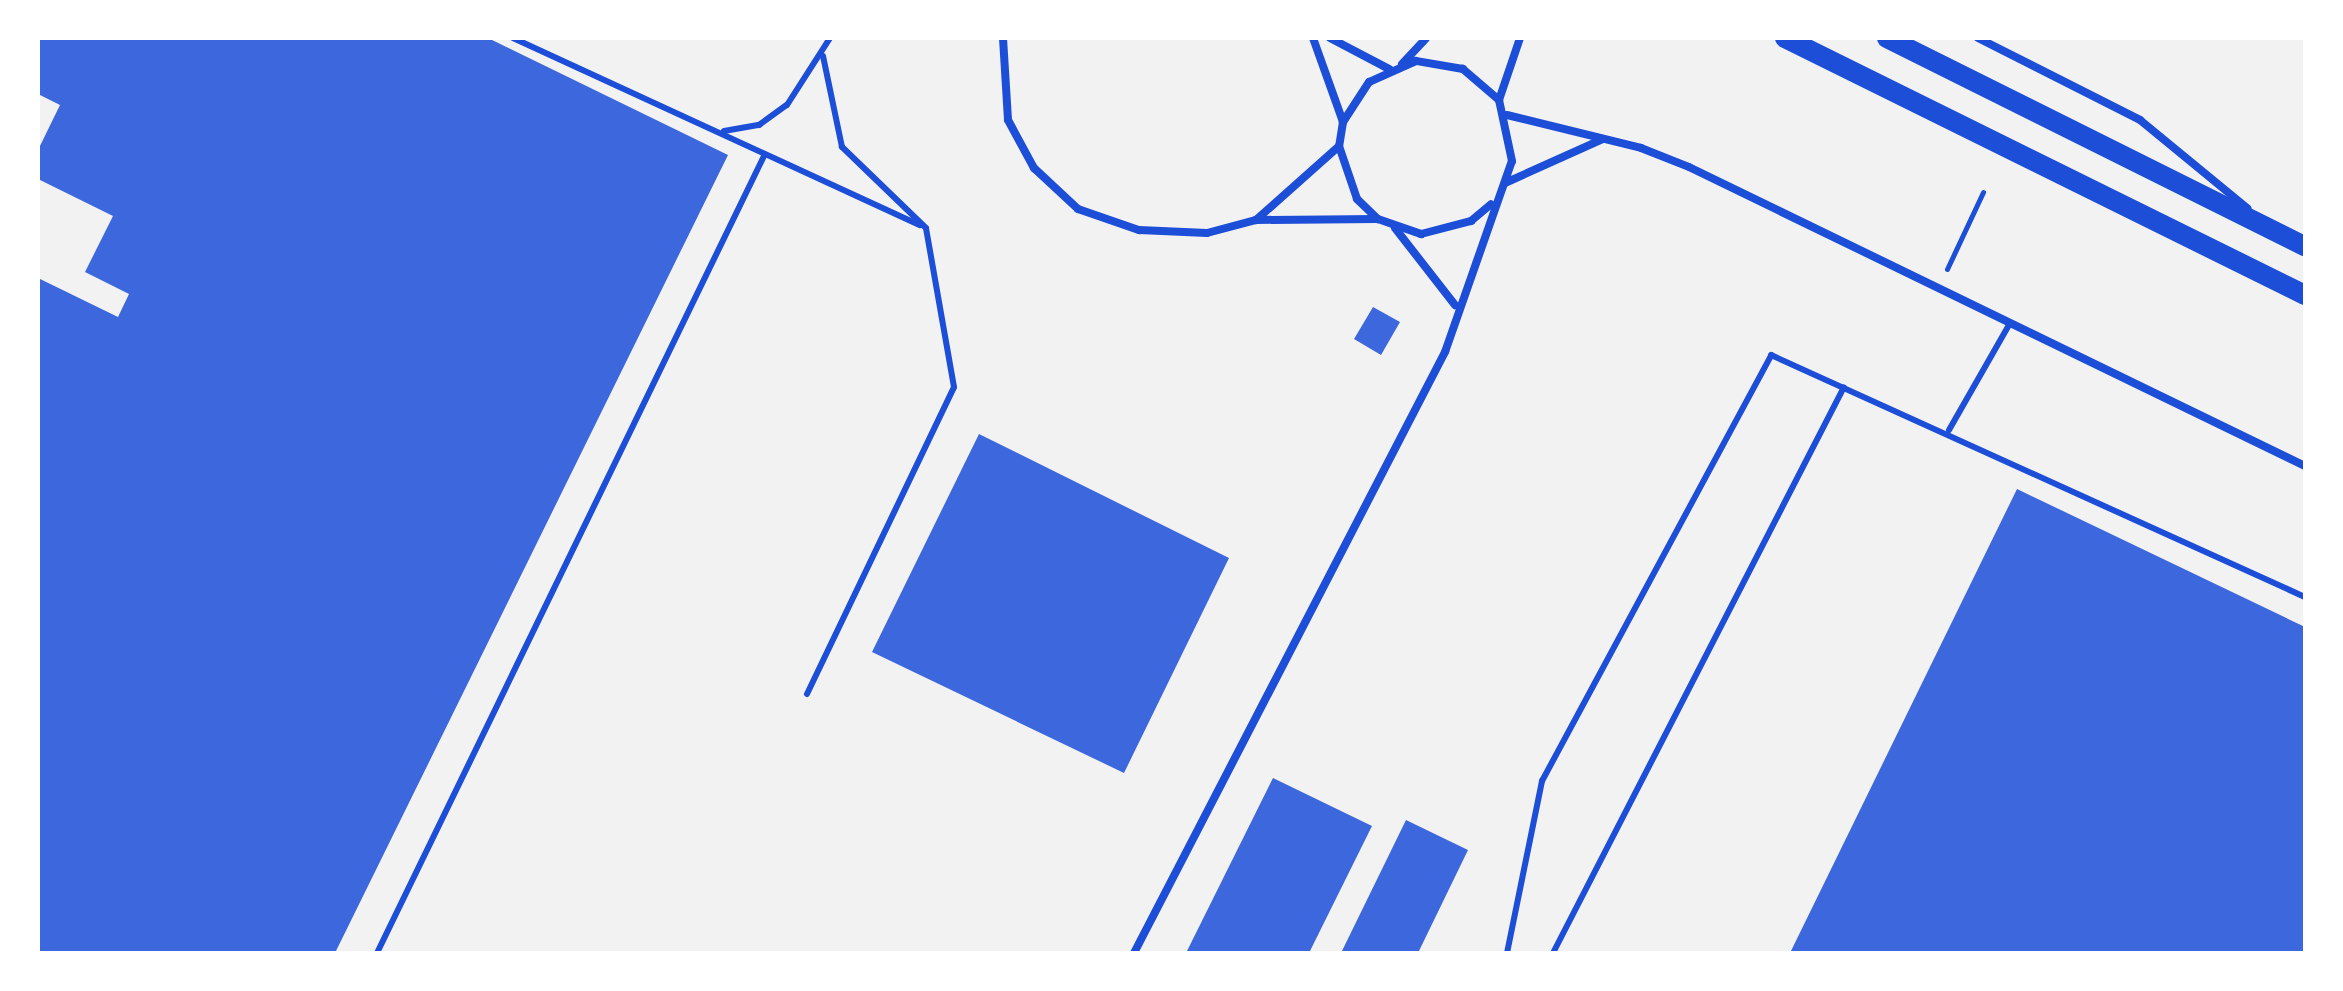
<!DOCTYPE html>
<style>
body{margin:0}
#map{position:relative;width:2343px;height:991px;overflow:hidden;background:#f2f2f2;font-family:Montserrat,sans-serif}
div>[style]{position:absolute}
.building>*{inset:0;background:#3d67dc}
.path>*{height:5px;margin:-2.5px;padding:0 2.5px;transform-origin:2.5px;border-radius:2.5px;background:#1d4ed8}
.service>*{height:6px;margin:-3px;padding:0 3px;transform-origin:3px;border-radius:3px;background:#1d4ed8}
.minor>*{height:8px;margin:-4px;padding:0 4px;transform-origin:4px;border-radius:4px;background:#1d4ed8}
.primary>*{height:20px;margin:-10px;padding:0 10px;transform-origin:10px;border-radius:10px;background:#1d4ed8}
span{translate:-50% -50%;white-space:nowrap;text-align:center;line-height:1.15;-webkit-text-stroke:8px #fff;paint-order:stroke}
.frame{position:absolute;inset:0;border:40px solid #fff;pointer-events:none}
</style>
<div id="map">
<div class="building">
<div style="clip-path:polygon(38px 38px,488px 38px,728px 155px,335px 953px,38px 953px,38px 278px,118px 317px,129px 294px,85px 272px,113px 216px,38px 179px,38px 150px,60px 105px,38px 94px)"></div>
<div style="clip-path:polygon(1373px 307px,1400px 322px,1381px 355px,1354px 339px)"></div>
<div style="clip-path:polygon(979px 434px,1229px 558px,1124px 773px,872px 652px)"></div>
<div style="clip-path:polygon(2017px 489px,2305px 627px,2305px 953px,1790px 953px)"></div>
<div style="clip-path:polygon(1273px 778px,1372px 826px,1309px 953px,1186px 953px)"></div>
<div style="clip-path:polygon(1406px 820px,1468px 850px,1418px 953px,1341px 953px)"></div>
</div>
<div class="path">
<div style="left:1947px;top:269px;width:85px;rotate:-64.9deg"></div>
</div>
<div class="service">
<div style="left:513px;top:38px;width:448px;rotate:24.7deg"></div>
<div style="left:724px;top:131px;width:36px;rotate:-10deg"></div>
<div style="left:759px;top:125px;width:34px;rotate:-36deg"></div>
<div style="left:787px;top:105px;width:80px;rotate:-57.3deg"></div>
<div style="left:1949px;top:430px;width:121px;rotate:-60.3deg"></div>
<div style="left:807px;top:694px;width:340px;rotate:-64.4deg"></div>
<div style="left:954px;top:387px;width:161px;rotate:-100deg"></div>
<div style="left:926px;top:228px;width:117px;rotate:-136deg"></div>
<div style="left:842px;top:147px;width:93px;rotate:-101.8deg"></div>
<div style="left:377px;top:953px;width:886px;rotate:-64.1deg"></div>
<div style="left:1507px;top:953px;width:176px;rotate:-78.5deg"></div>
<div style="left:1542px;top:781px;width:484px;rotate:-61.7deg"></div>
<div style="left:1771px;top:355px;width:586px;rotate:24.38deg"></div>
<div style="left:1553px;top:953px;width:636px;rotate:-62.79deg"></div>
</div>
<div class="minor">
<div style="left:1003px;top:38px;width:82px;rotate:86.5deg"></div>
<div style="left:1008px;top:120px;width:55px;rotate:61.6deg"></div>
<div style="left:1034px;top:168px;width:60px;rotate:43deg"></div>
<div style="left:1078px;top:209px;width:65px;rotate:19deg"></div>
<div style="left:1139px;top:230px;width:68px;rotate:2.5deg"></div>
<div style="left:1207px;top:233px;width:51px;rotate:-14.9deg"></div>
<div style="left:1256px;top:220px;width:121px;rotate:-0.5deg"></div>
<div style="left:1313px;top:38px;width:89px;rotate:70.3deg"></div>
<div style="left:1330px;top:38px;width:67px;rotate:27.7deg"></div>
<div style="left:1978px;top:38px;width:182px;rotate:26.8deg"></div>
<div style="left:2140px;top:120px;width:139px;rotate:39.4deg"></div>
<div style="left:1402px;top:64px;width:35px;rotate:-47deg"></div>
<div style="left:1499px;top:100px;width:65px;rotate:-71.3deg"></div>
<div style="left:1507px;top:115px;width:138px;rotate:13.8deg"></div>
<div style="left:1641px;top:148px;width:52px;rotate:21.6deg"></div>
<div style="left:1689px;top:167px;width:685px;rotate:25.89deg"></div>
<div style="left:1505px;top:183px;width:107px;rotate:-24.2deg"></div>
<div style="left:1256px;top:220px;width:111px;rotate:-41.7deg"></div>
<div style="left:1395px;top:228px;width:98px;rotate:52.1deg"></div>
<div style="left:1134px;top:953px;width:677px;rotate:-62.64deg"></div>
<div style="left:1445px;top:352px;width:202px;rotate:-70.7deg"></div>
<div style="left:1512px;top:161px;width:62px;rotate:-102deg"></div>
<div style="left:1499px;top:100px;width:48px;rotate:-139.3deg"></div>
<div style="left:1463px;top:69px;width:48px;rotate:-170.3deg"></div>
<div style="left:1416px;top:61px;width:51px;rotate:155.9deg"></div>
<div style="left:1369px;top:82px;width:48px;rotate:123deg"></div>
<div style="left:1343px;top:122px;width:24px;rotate:99deg"></div>
<div style="left:1339px;top:146px;width:56px;rotate:71.2deg"></div>
<div style="left:1357px;top:199px;width:29px;rotate:44deg"></div>
<div style="left:1378px;top:219px;width:46px;rotate:19.2deg"></div>
<div style="left:1421px;top:234px;width:52px;rotate:-14.6deg"></div>
<div style="left:1471px;top:221px;width:26px;rotate:-40deg"></div>
</div>
<div class="primary">
<div style="left:1785px;top:38px;width:580px;rotate:26.3deg"></div>
<div style="left:1887px;top:38px;width:467px;rotate:26.5deg"></div>
</div>
<div class="frame"></div>
</div>
